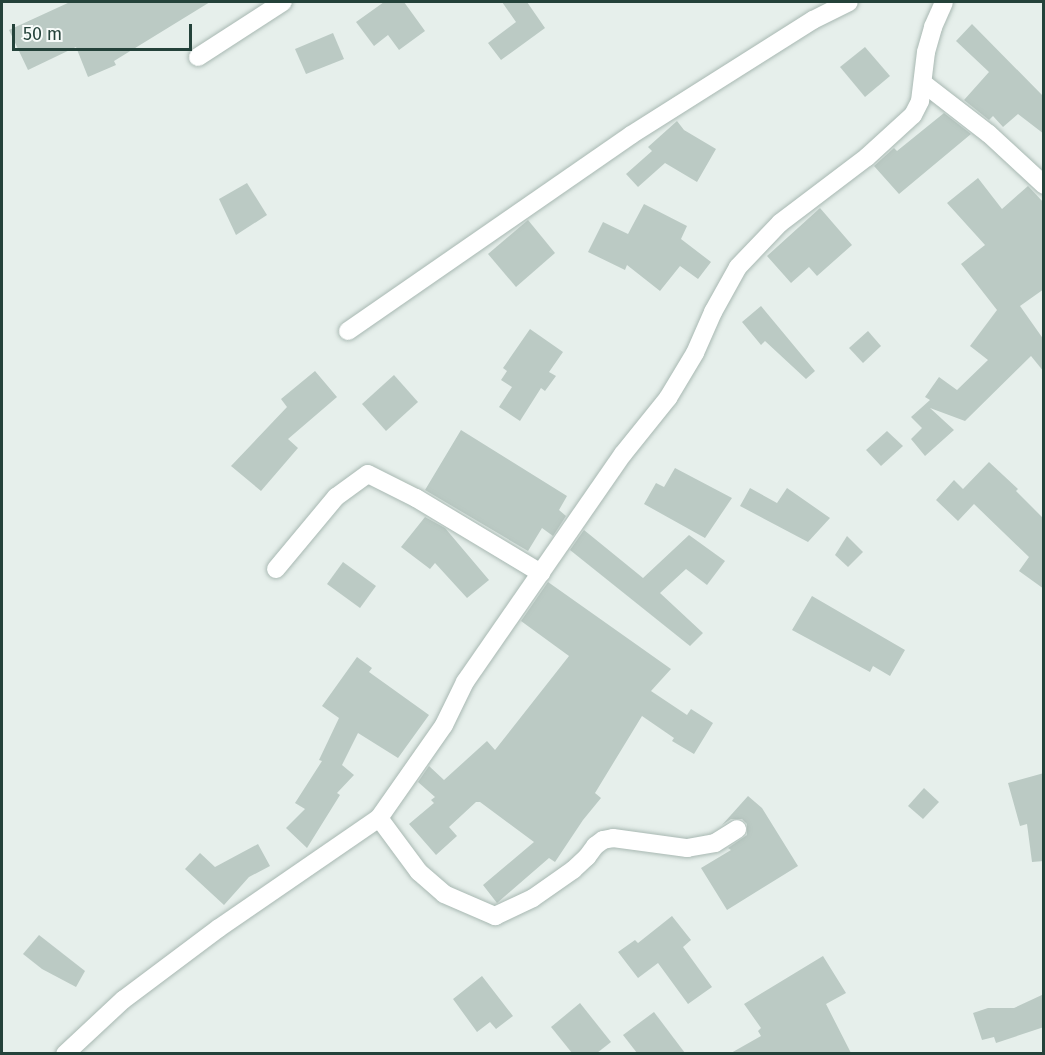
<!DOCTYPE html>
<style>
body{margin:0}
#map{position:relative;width:1045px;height:1055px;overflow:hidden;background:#e6efeb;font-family:"Fira Sans",sans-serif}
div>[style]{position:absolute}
.building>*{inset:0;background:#bbcac4}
.roads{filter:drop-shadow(0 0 2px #a8b8b2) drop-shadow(0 0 2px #a8b8b2)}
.minor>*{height:18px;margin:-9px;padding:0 9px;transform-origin:9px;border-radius:9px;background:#fff}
span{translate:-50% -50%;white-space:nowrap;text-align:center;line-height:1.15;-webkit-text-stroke:6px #f7fbf9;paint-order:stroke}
.frame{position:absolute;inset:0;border:3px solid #24423a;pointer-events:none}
.scale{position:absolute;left:12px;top:24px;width:180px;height:27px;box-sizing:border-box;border:3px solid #24423a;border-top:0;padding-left:8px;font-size:18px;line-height:21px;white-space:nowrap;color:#24423a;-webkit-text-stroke:4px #f7fbf9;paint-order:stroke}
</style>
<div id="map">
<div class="building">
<div style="clip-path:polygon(70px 2px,210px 2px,114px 61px,116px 65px,88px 77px,76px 47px,28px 70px,9px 30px)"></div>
<div style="clip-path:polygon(384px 2px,404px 2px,425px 31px,399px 50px,388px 35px,374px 46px,356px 22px)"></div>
<div style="clip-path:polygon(502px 2px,527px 2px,545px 28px,501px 60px,488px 43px,516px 22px)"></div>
<div style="clip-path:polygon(972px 24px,1044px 97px,1044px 134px,1018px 114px,1003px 127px,993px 116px,989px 120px,964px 100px,989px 72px,956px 41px)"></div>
<div style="clip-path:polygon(333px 33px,344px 59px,306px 74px,295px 49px)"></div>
<div style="clip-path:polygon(865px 47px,890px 76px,865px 97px,840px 67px)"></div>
<div style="clip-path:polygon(944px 113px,971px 134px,899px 194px,874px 166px,894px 148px,897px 151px)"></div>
<div style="clip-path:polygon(677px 121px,684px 130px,716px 149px,697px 182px,665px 163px,638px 187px,626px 174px,652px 151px,648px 147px)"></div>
<div style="clip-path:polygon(978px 178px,1002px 209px,1028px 186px,1044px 203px,1044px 289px,1020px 306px,1044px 340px,1044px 372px,1031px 356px,965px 421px,930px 408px,954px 430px,925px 456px,911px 439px,922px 428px,911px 417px,930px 400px,925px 397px,939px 377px,957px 390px,988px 360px,970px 346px,997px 310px,961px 264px,985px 245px,947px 203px)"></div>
<div style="clip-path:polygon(247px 183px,267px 215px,236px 235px,219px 199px)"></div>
<div style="clip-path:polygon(644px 204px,687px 226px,681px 239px,711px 262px,698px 279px,680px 266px,660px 291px,627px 265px,625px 270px,588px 252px,603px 222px,628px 234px)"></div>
<div style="clip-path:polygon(820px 208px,852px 245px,817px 276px,809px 267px,791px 283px,767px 256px)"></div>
<div style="clip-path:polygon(528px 220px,555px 253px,516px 287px,488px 254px)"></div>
<div style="clip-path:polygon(761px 306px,815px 371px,806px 379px,765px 341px,761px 345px,742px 322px)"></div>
<div style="clip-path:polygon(530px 329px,563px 352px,549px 372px,556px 376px,545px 391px,541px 388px,520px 421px,499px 407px,512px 387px,501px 380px,507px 371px,503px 368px)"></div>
<div style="clip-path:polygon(868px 331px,881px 346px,863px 363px,849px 348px)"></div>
<div style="clip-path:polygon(315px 371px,337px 397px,288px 439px,298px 448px,261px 491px,231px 466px,287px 407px,281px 399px)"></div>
<div style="clip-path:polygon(394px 375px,418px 402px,386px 431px,362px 404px)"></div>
<div style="clip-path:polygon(461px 430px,567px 496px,559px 510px,566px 516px,553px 536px,542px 528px,528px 551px,425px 490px)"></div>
<div style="clip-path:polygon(887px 431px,903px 446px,881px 466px,866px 450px)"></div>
<div style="clip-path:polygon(989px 462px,1018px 489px,1016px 491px,1044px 519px,1044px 589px,1019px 571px,1029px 557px,974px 504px,958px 521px,936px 500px,954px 480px,963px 489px)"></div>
<div style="clip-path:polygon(675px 468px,732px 498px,705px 538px,644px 504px,656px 483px,664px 487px)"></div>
<div style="clip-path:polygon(750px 488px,777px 503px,787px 488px,830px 518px,808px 542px,740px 506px)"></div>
<div style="clip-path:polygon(425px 517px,445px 528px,489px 580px,467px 598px,435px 563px,430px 569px,401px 547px)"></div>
<div style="clip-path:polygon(584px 530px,643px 578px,689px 535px,725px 561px,707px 585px,686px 569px,660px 593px,703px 633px,690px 646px,570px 550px)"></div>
<div style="clip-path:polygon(847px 536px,863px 552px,848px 567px,835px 555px)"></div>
<div style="clip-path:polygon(343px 562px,376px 586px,360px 608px,327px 584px)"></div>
<div style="clip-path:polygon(548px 582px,671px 669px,651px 691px,687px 715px,691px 709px,713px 723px,694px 754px,672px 741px,674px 738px,642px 716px,595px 793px,601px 798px,583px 820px,555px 862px,549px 858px,497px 903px,483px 885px,534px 842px,480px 802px,476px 802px,449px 827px,457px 836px,436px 855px,409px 824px,434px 803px,431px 800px,435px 797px,418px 782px,429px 766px,444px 780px,487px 741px,495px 750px,569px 656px,521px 621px)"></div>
<div style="clip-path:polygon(812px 596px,905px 650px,890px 676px,873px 666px,870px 672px,792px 630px)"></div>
<div style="clip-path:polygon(357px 657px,372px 668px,369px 672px,429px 715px,398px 758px,358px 733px,342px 765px,354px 775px,337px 793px,340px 795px,307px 848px,286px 828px,305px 809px,295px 803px,322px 761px,319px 760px,339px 718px,322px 706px)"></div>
<div style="clip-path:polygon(1044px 773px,1044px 861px,1032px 862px,1027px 824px,1020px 826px,1008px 783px)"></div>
<div style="clip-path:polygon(924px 788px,939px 802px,923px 819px,908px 806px)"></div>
<div style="clip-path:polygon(748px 796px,762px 808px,798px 866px,727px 910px,701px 868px,731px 850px,728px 848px,747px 835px,747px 824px,742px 819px,731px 819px,722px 825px)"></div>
<div style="clip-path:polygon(258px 844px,270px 866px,249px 877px,224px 905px,185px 869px,200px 853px,215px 867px)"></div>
<div style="clip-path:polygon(672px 916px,691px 940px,683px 947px,712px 987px,688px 1004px,658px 963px,638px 978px,618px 952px,635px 940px,638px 943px)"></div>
<div style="clip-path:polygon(39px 935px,85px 971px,76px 987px,42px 969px,23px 954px)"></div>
<div style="clip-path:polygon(823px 956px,846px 993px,826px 1004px,851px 1053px,731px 1053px,761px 1036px,758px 1031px,761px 1028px,744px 1004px)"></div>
<div style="clip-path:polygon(482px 976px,513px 1016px,496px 1029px,490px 1022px,477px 1032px,453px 999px)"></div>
<div style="clip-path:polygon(1044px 994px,1044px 1027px,996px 1043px,994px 1037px,982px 1040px,973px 1013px,988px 1008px,1014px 1008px)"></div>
<div style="clip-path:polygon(580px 1003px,611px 1042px,597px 1053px,572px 1053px,551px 1027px)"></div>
<div style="clip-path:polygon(654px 1012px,685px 1053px,637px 1053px,623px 1035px)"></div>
</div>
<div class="roads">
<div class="minor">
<div style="left:198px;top:57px;width:101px;rotate:-32.9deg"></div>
<div style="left:923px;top:83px;width:83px;rotate:37.7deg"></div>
<div style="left:989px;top:134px;width:75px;rotate:42.8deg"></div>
<div style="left:348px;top:331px;width:344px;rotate:-34.7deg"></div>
<div style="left:631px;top:135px;width:215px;rotate:-32.3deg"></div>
<div style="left:813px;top:20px;width:40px;rotate:-26.6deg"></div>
<div style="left:276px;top:569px;width:94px;rotate:-50.2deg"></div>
<div style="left:336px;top:497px;width:39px;rotate:-36deg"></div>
<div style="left:368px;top:474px;width:54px;rotate:26.6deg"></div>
<div style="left:416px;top:498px;width:146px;rotate:31deg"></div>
<div style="left:379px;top:818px;width:67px;rotate:53.5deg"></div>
<div style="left:419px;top:872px;width:33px;rotate:41deg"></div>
<div style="left:444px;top:894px;width:56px;rotate:23.3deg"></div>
<div style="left:495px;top:916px;width:42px;rotate:-25.3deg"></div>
<div style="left:533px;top:898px;width:49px;rotate:-35deg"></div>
<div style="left:573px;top:870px;width:19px;rotate:-43deg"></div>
<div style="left:587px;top:857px;width:14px;rotate:-54deg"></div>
<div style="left:595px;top:846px;width:10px;rotate:-37deg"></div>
<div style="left:603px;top:840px;width:10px;rotate:-11deg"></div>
<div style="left:613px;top:838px;width:75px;rotate:7.7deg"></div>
<div style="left:687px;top:848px;width:28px;rotate:-10deg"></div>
<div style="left:715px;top:843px;width:26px;rotate:-32deg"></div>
<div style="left:65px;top:1054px;width:79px;rotate:-43deg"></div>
<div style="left:123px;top:1000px;width:120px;rotate:-36.9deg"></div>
<div style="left:219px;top:928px;width:194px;rotate:-34.5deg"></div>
<div style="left:379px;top:818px;width:113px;rotate:-55deg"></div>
<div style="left:444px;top:725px;width:48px;rotate:-64deg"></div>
<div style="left:465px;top:682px;width:277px;rotate:-55.3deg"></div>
<div style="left:623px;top:454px;width:72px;rotate:-51.2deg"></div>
<div style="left:668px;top:398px;width:52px;rotate:-59deg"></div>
<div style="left:695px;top:353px;width:45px;rotate:-66.3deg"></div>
<div style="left:713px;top:312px;width:51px;rotate:-60.9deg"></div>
<div style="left:738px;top:267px;width:61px;rotate:-46.3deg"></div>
<div style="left:780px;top:223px;width:109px;rotate:-37.2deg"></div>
<div style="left:867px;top:157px;width:62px;rotate:-42.4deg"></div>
<div style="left:913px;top:115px;width:16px;rotate:-63deg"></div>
<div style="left:920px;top:101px;width:49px;rotate:-83deg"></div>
<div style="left:926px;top:52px;width:26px;rotate:-74deg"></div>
<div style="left:933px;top:27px;width:27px;rotate:-66deg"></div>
</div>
</div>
<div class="frame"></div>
<div class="scale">50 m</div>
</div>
